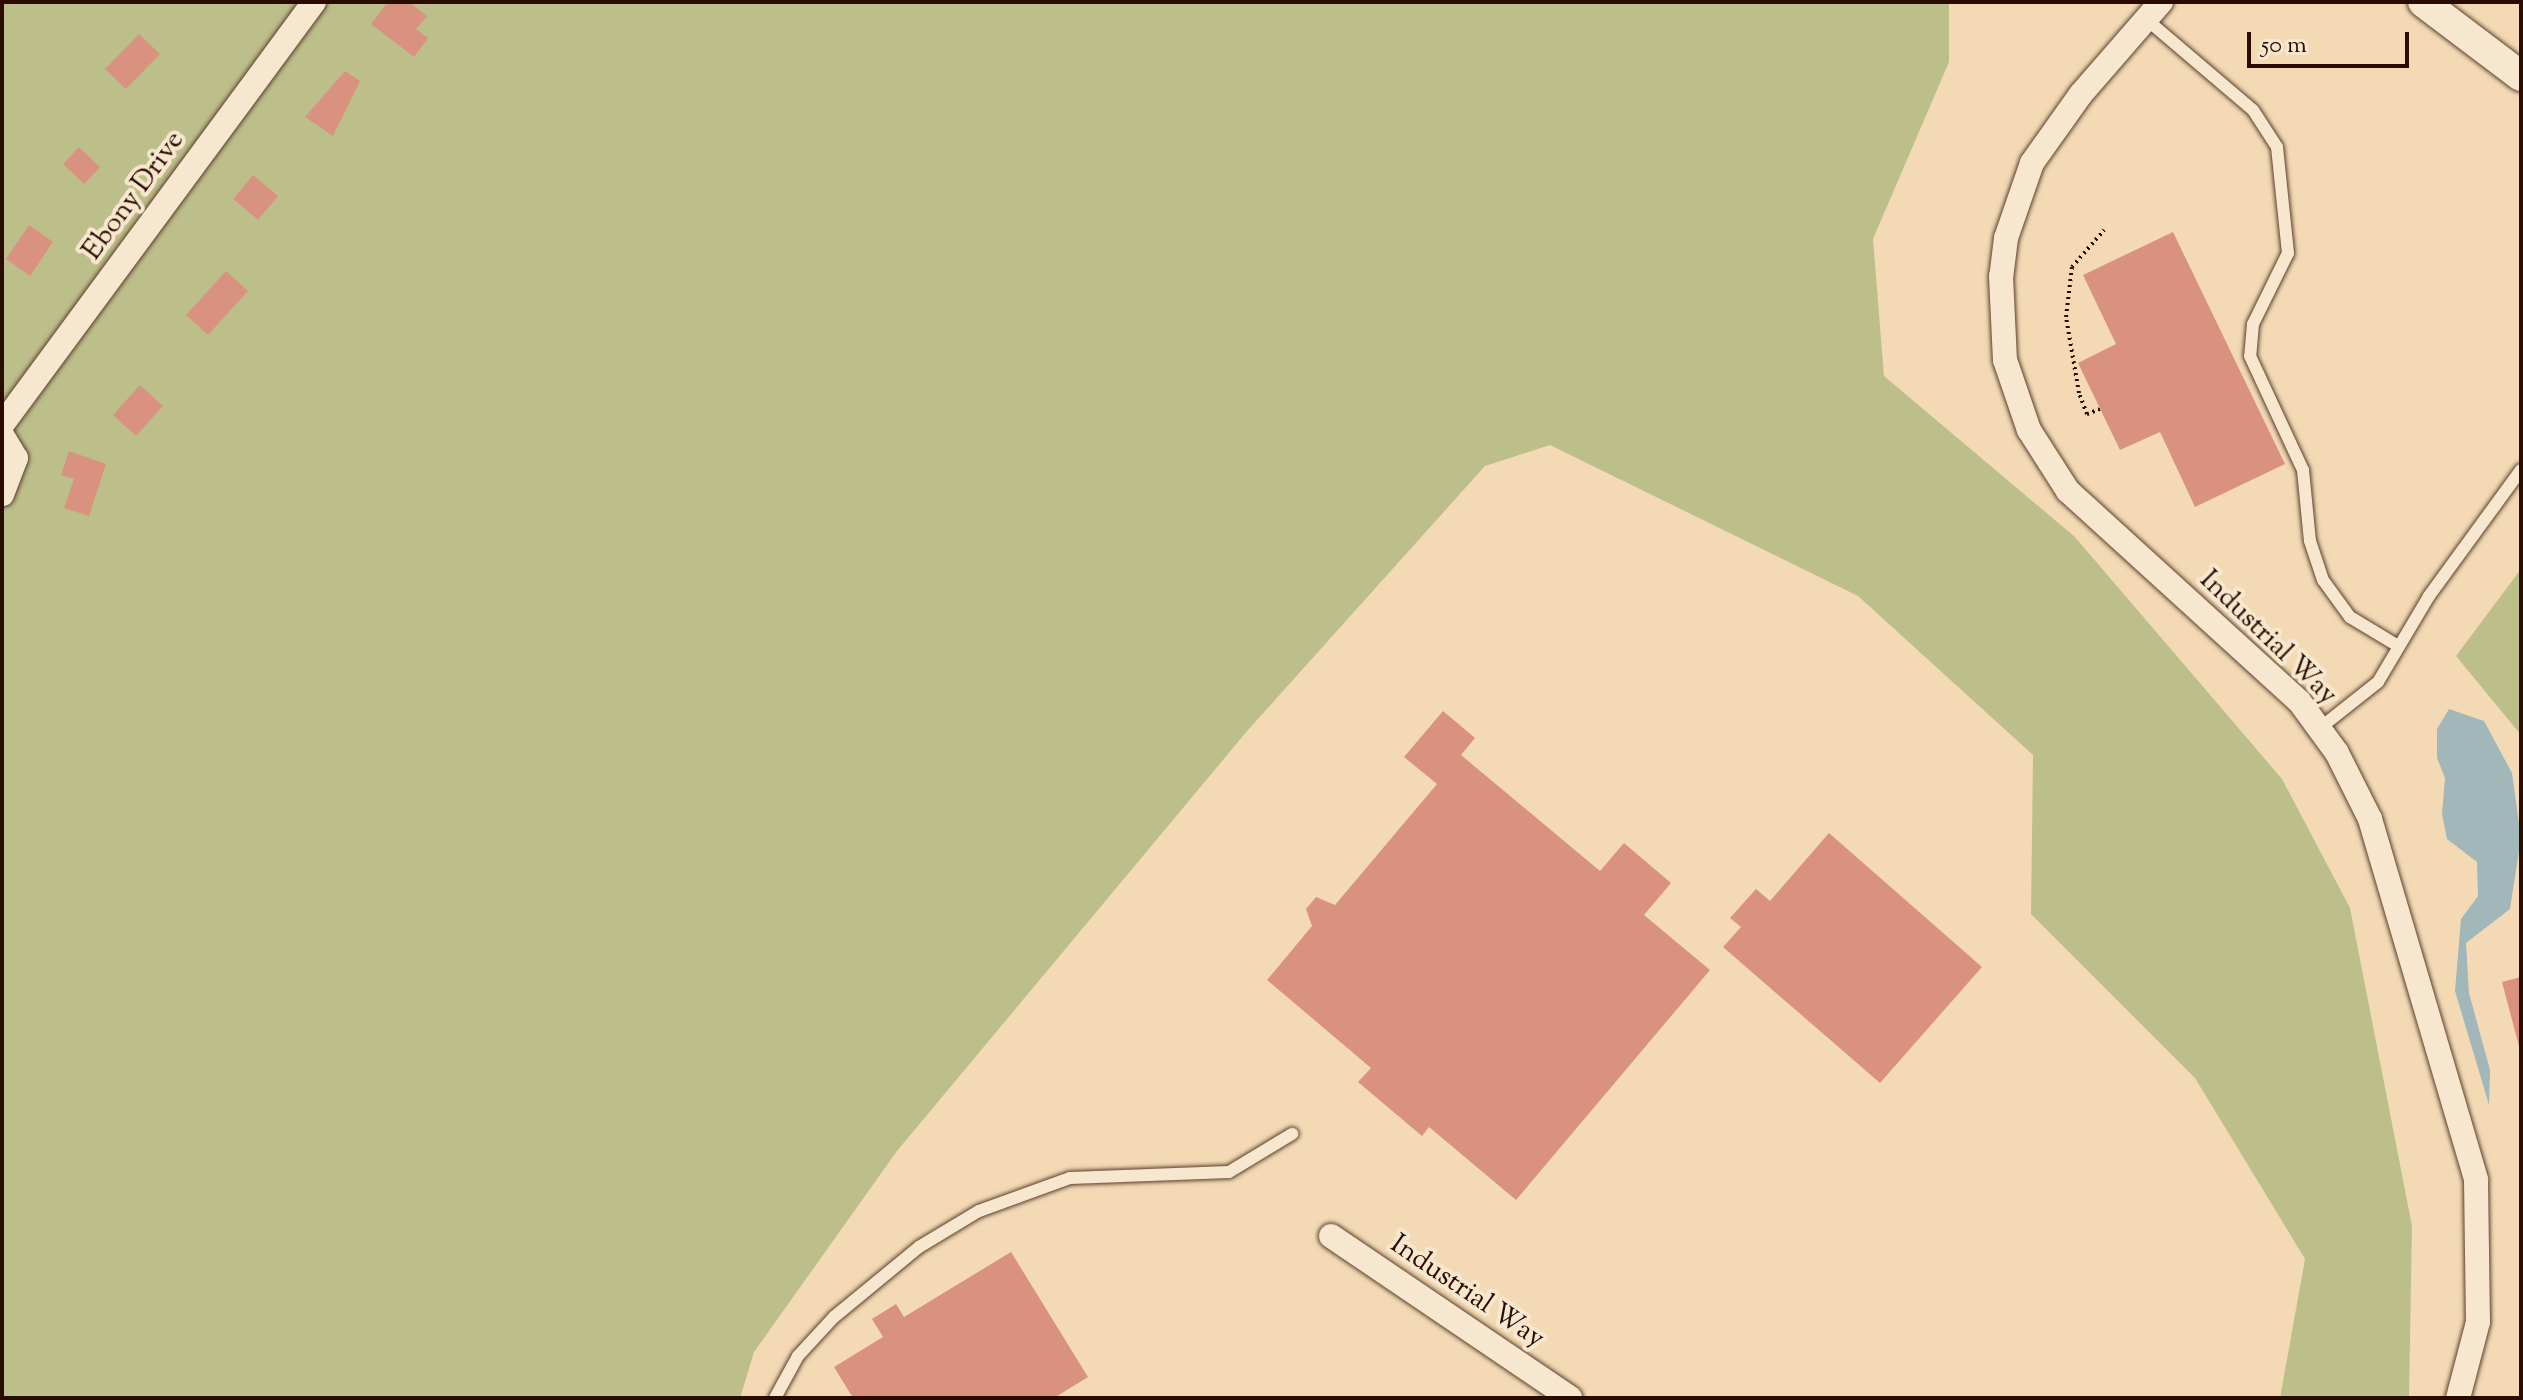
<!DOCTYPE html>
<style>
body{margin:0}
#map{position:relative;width:2523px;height:1400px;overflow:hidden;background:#f3dab4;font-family:"Sorts Mill Goudy",serif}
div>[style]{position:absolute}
.green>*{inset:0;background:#bdbf8b}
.water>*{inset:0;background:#a2b7b9}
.building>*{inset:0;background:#da9280}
.path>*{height:4px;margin-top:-2px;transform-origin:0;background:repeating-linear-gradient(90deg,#2a0b00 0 2px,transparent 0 6px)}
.roads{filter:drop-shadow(0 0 2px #5c3f2d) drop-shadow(0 0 2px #5c3f2d)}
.service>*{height:12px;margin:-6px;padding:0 6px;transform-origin:6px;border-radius:6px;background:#f7e7ce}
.minor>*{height:24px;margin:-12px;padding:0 12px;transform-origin:12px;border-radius:12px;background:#f7e7ce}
.tertiary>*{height:30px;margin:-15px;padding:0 15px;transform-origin:15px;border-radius:15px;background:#f7e7ce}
span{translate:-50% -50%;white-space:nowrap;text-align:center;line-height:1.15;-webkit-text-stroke:8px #f7e7ce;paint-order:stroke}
.street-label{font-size:28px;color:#2a0b00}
.frame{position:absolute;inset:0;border:4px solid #2a0b00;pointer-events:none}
.scale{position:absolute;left:2247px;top:32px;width:162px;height:36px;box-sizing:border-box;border:4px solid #2a0b00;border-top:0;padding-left:10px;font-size:24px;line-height:28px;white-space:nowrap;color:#2a0b00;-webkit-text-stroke:6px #f7e7ce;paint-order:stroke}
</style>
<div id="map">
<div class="green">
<div style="clip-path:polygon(2px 2px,1949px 2px,1949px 62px,1873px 239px,1884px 376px,2075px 537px,2282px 779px,2350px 908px,2412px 1226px,2409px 1398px,2280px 1398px,2305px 1259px,2195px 1078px,2031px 914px,2033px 755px,1858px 596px,1550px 445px,1485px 466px,1248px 730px,897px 1151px,754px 1352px,740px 1398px,2px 1398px)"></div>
<div style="clip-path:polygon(2521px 569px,2521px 735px,2456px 656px)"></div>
</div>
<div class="water">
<div style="clip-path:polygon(2449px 709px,2484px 721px,2512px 773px,2521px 838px,2510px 909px,2466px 943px,2469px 993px,2490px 1070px,2489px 1105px,2455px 991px,2461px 919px,2478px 896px,2477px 862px,2447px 839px,2442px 814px,2445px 778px,2437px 758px,2437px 729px)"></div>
</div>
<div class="building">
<div style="clip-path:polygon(388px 2px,409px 2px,427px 16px,416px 29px,428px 38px,414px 57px,371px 24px)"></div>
<div style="clip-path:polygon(139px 34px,160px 54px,126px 89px,105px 69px)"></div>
<div style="clip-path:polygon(345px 71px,360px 81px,333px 136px,305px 117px)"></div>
<div style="clip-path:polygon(79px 147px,100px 167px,84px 184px,63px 164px)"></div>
<div style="clip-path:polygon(253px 175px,278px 196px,258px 220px,233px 199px)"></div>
<div style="clip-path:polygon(29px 225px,53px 242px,30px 276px,6px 259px)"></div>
<div style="clip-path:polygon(2173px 232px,2285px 464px,2195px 507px,2160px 432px,2120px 450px,2078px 363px,2116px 344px,2083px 275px)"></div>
<div style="clip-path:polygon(226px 271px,248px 291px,208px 335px,186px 315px)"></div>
<div style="clip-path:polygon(140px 385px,163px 406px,136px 436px,113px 415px)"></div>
<div style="clip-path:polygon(69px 451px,106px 464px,89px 516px,64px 508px,74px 479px,61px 475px)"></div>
<div style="clip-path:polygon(1443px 711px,1475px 738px,1461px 755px,1600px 871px,1624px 843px,1671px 883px,1644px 915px,1710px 970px,1516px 1200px,1429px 1127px,1422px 1136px,1358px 1082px,1371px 1068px,1267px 980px,1312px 926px,1306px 909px,1316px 897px,1335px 905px,1437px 784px,1404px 757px)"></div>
<div style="clip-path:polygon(1829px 833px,1982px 967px,1880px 1083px,1723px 947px,1741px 927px,1730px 918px,1756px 889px,1770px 901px)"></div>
<div style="clip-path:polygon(2521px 977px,2521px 1050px,2520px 1050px,2502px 982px)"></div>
<div style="clip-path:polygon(1011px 1252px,1088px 1377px,1054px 1398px,853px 1398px,834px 1367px,883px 1337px,872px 1319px,896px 1304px,904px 1317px)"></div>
</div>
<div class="path">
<div style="left:2100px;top:409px;width:14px;rotate:159deg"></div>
<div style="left:2087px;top:414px;width:22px;rotate:-111deg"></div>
<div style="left:2079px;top:393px;width:77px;rotate:-99.7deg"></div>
<div style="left:2066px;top:317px;width:50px;rotate:-83.2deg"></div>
<div style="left:2072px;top:267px;width:49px;rotate:-49.1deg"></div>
</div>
<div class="roads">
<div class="service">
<div style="left:2146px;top:19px;width:140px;rotate:40.4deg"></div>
<div style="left:2253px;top:110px;width:44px;rotate:57deg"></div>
<div style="left:2277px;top:147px;width:107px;rotate:84.1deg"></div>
<div style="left:2288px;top:253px;width:79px;rotate:116.2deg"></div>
<div style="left:2253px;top:324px;width:32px;rotate:95deg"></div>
<div style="left:2250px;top:356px;width:126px;rotate:65.1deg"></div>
<div style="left:2303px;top:470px;width:71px;rotate:84.4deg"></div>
<div style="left:2310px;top:541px;width:41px;rotate:71.6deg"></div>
<div style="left:2323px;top:580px;width:46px;rotate:53.9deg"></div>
<div style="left:2350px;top:617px;width:56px;rotate:31.1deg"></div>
<div style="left:2320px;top:728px;width:74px;rotate:-38.4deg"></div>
<div style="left:2378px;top:682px;width:100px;rotate:-59.3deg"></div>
<div style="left:2429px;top:596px;width:156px;rotate:-53.9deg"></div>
<div style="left:775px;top:1398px;width:48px;rotate:-61.3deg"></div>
<div style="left:798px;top:1356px;width:53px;rotate:-47.3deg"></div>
<div style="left:834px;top:1317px;width:110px;rotate:-39.5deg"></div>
<div style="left:919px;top:1247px;width:70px;rotate:-31deg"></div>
<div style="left:979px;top:1211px;width:97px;rotate:-19.9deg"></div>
<div style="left:1070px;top:1178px;width:159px;rotate:-2.2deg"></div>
<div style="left:1229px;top:1172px;width:74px;rotate:-31.1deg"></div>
</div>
<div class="minor">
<div style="left:2161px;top:2px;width:122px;rotate:131deg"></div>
<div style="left:2081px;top:94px;width:85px;rotate:125.4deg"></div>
<div style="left:2032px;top:163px;width:79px;rotate:109.1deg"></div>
<div style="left:2006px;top:238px;width:38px;rotate:97deg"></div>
<div style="left:2001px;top:276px;width:84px;rotate:87.3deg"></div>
<div style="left:2005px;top:360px;width:74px;rotate:71.1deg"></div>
<div style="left:2029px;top:430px;width:72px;rotate:57.4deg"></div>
<div style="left:2068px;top:491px;width:312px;rotate:42.3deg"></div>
<div style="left:2299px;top:701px;width:64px;rotate:53.8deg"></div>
<div style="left:2337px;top:753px;width:74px;rotate:63.4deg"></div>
<div style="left:2370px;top:819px;width:376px;rotate:73.6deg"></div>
<div style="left:2476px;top:1180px;width:142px;rotate:89.2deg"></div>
<div style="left:2478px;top:1322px;width:79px;rotate:104.7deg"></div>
<div style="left:2px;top:425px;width:526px;rotate:-53.59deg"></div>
<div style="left:2px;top:435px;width:27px;rotate:59deg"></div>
<div style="left:16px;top:458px;width:39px;rotate:111deg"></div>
<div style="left:1331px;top:1236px;width:289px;rotate:34.1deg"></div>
</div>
<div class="tertiary">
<div style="left:2423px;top:2px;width:123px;rotate:37.1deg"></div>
</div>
</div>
<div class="street-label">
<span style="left:134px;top:196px;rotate:-54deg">Ebony Drive</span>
<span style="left:2268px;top:638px;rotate:44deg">Industrial Way</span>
<span style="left:1467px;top:1292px;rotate:34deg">Industrial Way</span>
</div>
<div class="frame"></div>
<div class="scale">50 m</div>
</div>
